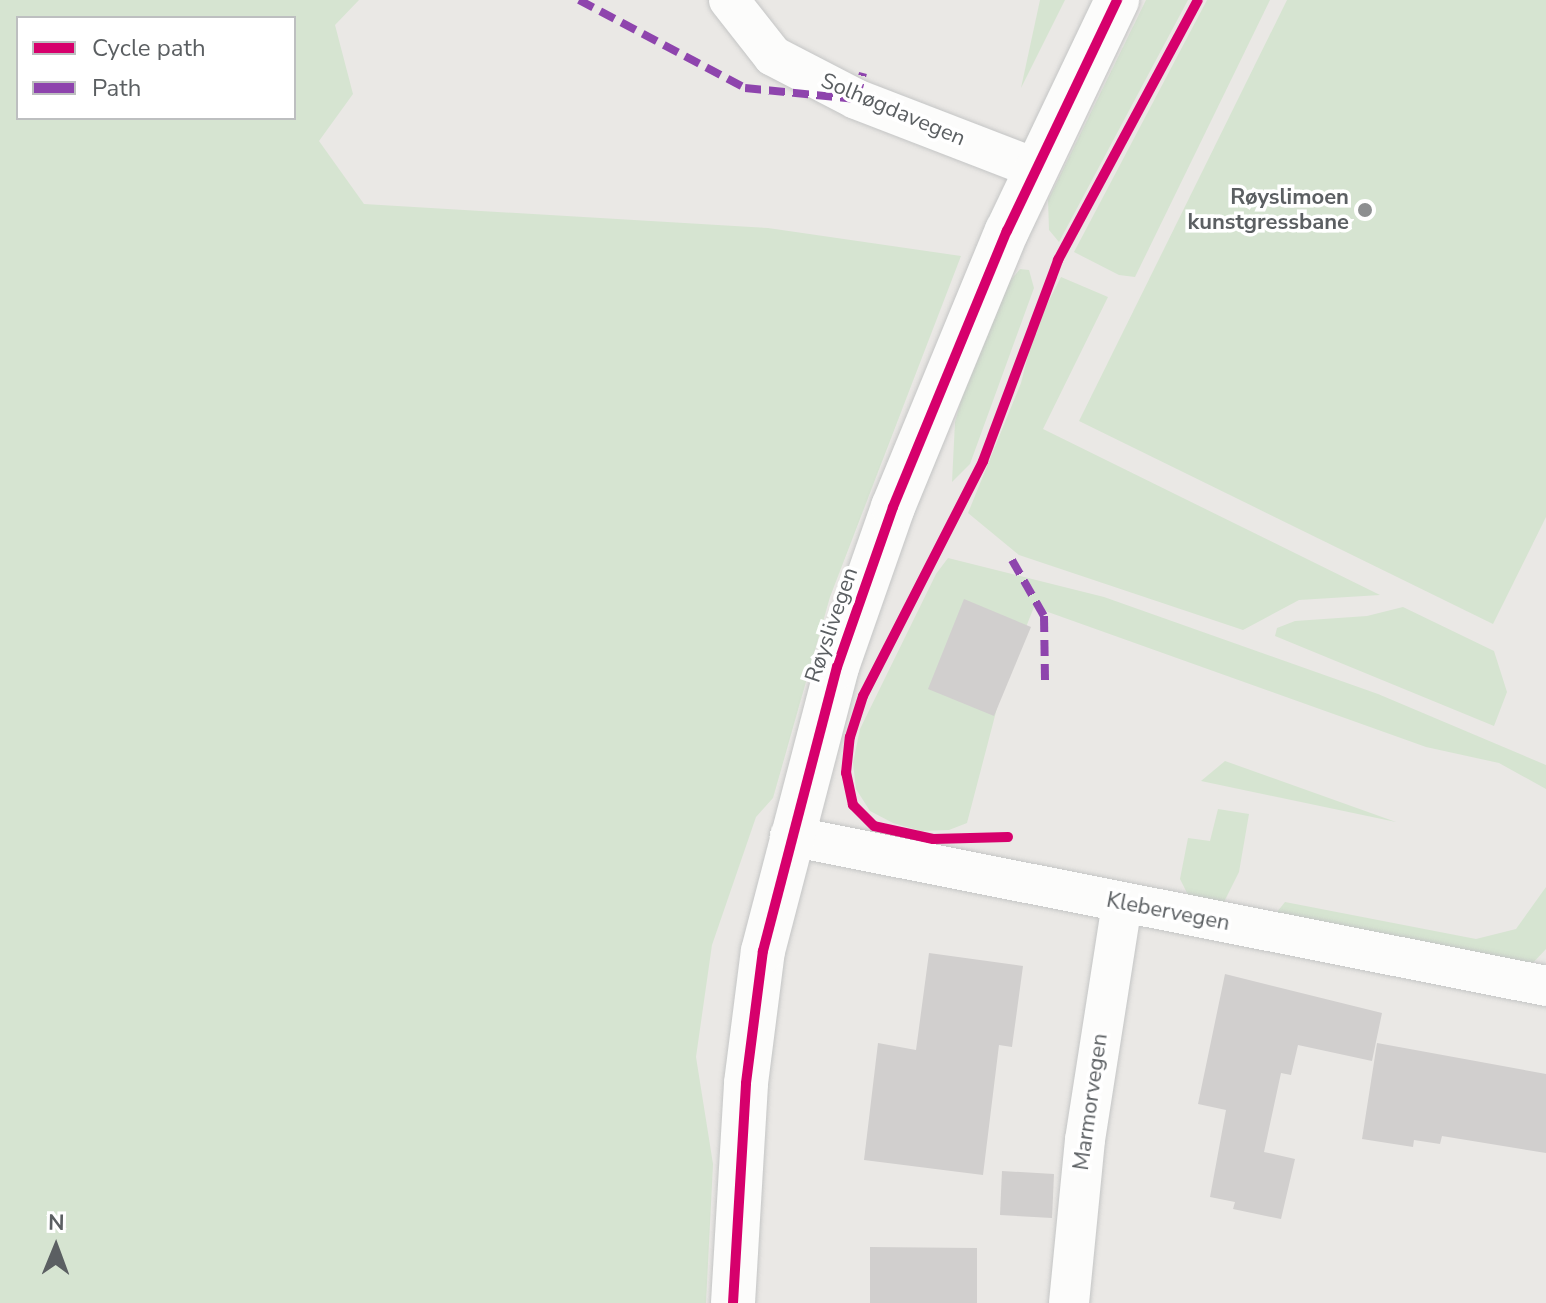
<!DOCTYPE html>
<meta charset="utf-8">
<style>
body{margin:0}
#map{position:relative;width:1546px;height:1303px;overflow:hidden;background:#eae8e5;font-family:"Nunito Sans",sans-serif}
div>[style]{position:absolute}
.green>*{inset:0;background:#d6e4d1}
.building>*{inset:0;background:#d1cfce}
.roads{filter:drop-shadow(0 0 2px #c4c5c5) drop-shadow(0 0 2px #c4c5c5)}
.minor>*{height:40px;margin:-20px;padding:0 20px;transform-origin:20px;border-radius:20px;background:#fcfcfb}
.tertiary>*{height:44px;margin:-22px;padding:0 22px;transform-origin:22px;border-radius:22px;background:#fcfcfb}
.quiet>*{height:8px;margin-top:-4px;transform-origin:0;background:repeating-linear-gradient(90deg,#8e44ad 0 16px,transparent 0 24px)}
.cycleway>*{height:10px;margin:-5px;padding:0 5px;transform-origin:5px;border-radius:5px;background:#d6006c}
.dots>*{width:22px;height:22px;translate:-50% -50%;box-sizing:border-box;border:4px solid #fff;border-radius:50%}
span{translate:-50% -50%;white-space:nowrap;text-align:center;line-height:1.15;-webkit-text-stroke:7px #fff;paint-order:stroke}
.street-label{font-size:22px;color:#5b5f62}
.poi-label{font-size:22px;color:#5b5f62;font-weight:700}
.right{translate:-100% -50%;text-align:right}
.legend{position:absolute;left:16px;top:16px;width:280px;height:104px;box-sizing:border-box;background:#fff;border:2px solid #bdbfc0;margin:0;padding:10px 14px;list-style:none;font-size:24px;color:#5b5f62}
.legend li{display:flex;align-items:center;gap:16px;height:40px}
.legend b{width:40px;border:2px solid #bdbfc0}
.north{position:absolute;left:16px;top:1207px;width:80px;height:80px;-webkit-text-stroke:6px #fff;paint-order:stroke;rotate:1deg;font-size:22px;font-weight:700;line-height:32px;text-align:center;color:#5b5f62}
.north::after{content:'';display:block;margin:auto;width:28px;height:36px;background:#5b5f62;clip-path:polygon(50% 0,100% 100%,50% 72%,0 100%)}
</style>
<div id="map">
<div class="green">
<div style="clip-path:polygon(evenodd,0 0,359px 0,335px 25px,353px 94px,319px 141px,364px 204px,768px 228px,961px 256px,830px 597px,773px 798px,756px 817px,712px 945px,696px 1057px,713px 1164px,706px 1303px,0 1303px,0 0,18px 18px,294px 18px,294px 118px,18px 118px,18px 18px)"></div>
<div style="clip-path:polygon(1040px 0,1065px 0,1021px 88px)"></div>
<div style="clip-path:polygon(1146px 0,1188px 0,1059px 242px,1049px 230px,1048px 200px)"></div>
<div style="clip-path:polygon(1207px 0,1270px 0,1135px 277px,1119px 275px,1074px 252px)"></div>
<div style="clip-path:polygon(1287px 0,1546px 0,1546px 517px,1493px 624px,1079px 421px)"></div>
<div style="clip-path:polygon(1020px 269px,1029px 270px,1034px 288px,970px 464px,952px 482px,955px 422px,962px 397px,1010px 281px)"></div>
<div style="clip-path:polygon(1061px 277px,1108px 297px,1043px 429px,1380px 595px,1299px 600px,1243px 630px,1019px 555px,968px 513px,1021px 383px,1035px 328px)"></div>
<div style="clip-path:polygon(948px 558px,1104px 597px,1378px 694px,1546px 765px,1546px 789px,1499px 763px,1426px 747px,1034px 607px,1003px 685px,967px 823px,949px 830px,921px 831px,893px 823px,870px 811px,856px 789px,853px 763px,860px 729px,936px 574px)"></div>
<div style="clip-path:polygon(1403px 607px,1494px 651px,1507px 692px,1494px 726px,1275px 636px,1277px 628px,1295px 621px,1367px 616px)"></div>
<div style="clip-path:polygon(1225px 761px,1396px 822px,1201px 781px)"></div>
<div style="clip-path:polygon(1218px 809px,1249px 814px,1239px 872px,1224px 902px,1189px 897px,1180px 879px,1188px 838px,1210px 841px)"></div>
<div style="clip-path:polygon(1546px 887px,1546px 949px,1530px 966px,1279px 919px,1277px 912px,1285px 902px,1476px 939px,1516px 929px)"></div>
</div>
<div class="building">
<div style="clip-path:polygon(964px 599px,1031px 627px,994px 716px,928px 689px)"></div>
<div style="clip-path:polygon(929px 953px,1023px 966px,1012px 1047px,999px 1045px,983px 1175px,864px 1160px,878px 1043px,916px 1050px)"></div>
<div style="clip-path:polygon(1225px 974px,1382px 1013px,1372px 1061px,1298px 1045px,1291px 1075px,1281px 1073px,1264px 1152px,1295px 1159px,1281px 1219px,1233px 1209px,1235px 1202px,1210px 1197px,1226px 1110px,1198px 1104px)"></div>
<div style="clip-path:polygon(1377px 1043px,1546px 1074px,1546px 1153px,1442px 1136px,1440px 1144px,1414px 1140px,1413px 1147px,1362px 1139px)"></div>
<div style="clip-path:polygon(1002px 1171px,1054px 1174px,1052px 1218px,1000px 1215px)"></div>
<div style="clip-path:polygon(870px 1247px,977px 1248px,977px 1303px,870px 1303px)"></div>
</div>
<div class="roads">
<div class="minor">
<div style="left:729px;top:0;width:71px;rotate:51.8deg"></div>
<div style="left:773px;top:56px;width:93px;rotate:27.4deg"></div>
<div style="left:856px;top:99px;width:194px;rotate:21.1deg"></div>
<div style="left:790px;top:836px;width:771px;rotate:11.22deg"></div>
<div style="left:1069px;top:1303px;width:164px;rotate:-84.4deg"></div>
<div style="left:1085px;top:1140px;width:240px;rotate:-81.1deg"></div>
</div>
<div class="tertiary">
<div style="left:733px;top:1303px;width:220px;rotate:-86.6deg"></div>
<div style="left:746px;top:1083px;width:133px;rotate:-82.7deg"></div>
<div style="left:763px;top:951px;width:293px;rotate:-75.4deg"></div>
<div style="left:837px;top:667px;width:170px;rotate:-70.7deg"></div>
<div style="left:893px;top:507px;width:299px;rotate:-67.6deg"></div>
<div style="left:1007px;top:231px;width:256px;rotate:-64.5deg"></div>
</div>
</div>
<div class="quiet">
<div style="left:579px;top:0;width:188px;rotate:27.9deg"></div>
<div style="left:745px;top:88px;width:112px;rotate:5.7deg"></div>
<div style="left:856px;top:99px;width:27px;rotate:-75deg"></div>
<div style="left:1012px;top:560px;width:64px;rotate:60.3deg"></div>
<div style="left:1044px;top:616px;width:65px;rotate:89.1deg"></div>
</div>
<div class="cycleway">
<div style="left:1008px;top:837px;width:75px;rotate:178.5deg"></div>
<div style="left:933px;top:839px;width:60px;rotate:-167.6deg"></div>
<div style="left:874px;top:826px;width:30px;rotate:-135deg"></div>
<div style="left:853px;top:805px;width:33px;rotate:-102deg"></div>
<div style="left:846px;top:773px;width:36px;rotate:-84deg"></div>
<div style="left:850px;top:737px;width:43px;rotate:-72.4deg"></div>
<div style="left:863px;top:696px;width:264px;rotate:-62.9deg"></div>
<div style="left:983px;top:461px;width:215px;rotate:-69.5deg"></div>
<div style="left:1058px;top:260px;width:295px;rotate:-61.7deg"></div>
<div style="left:733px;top:1303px;width:220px;rotate:-86.6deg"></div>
<div style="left:746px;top:1083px;width:133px;rotate:-82.7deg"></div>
<div style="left:763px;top:951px;width:293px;rotate:-75.4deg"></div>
<div style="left:837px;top:667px;width:170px;rotate:-70.7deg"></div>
<div style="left:893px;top:507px;width:299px;rotate:-67.6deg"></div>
<div style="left:1007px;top:231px;width:256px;rotate:-64.5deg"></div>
</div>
<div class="dots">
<div style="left:1365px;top:210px;background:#8d8f90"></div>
</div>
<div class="street-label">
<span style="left:893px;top:110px;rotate:23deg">Solhøgdavegen</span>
<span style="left:832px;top:625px;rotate:-71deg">Røyslivegen</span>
<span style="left:1168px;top:912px;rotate:11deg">Klebervegen</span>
<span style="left:1091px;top:1102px;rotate:-82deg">Marmorvegen</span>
</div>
<div class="poi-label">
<span class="right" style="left:1349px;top:210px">Røyslimoen<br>kunstgressbane</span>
</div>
<ul class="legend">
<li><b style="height:10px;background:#d6006c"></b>Cycle path</li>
<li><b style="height:10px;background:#8e44ad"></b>Path</li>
</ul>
<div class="north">N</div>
</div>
